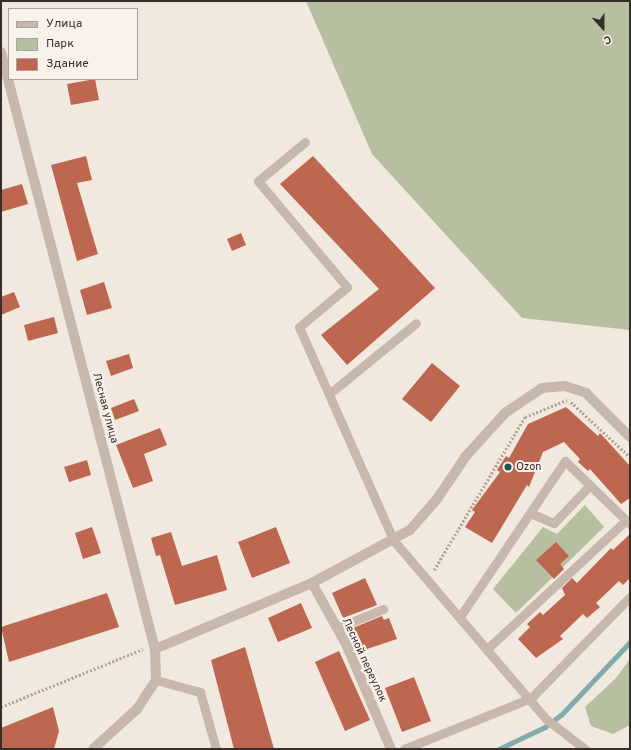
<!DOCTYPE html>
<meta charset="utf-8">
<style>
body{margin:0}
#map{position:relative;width:631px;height:750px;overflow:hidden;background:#f1e8df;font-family:Overpass,sans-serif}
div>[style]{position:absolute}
.green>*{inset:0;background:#b6bf9f}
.stream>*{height:4.5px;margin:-2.25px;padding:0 2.25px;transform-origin:2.25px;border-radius:2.25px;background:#80acac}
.building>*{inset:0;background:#bd6750}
.path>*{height:2.5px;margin-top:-1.25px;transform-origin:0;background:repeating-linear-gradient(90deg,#b4a295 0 2px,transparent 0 4px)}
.service>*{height:9px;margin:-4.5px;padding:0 4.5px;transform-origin:4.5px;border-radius:4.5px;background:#c8b8ab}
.minor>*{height:10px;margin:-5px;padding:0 5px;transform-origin:5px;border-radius:5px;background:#c8b8ab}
.dots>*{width:11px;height:11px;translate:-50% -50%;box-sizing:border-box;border:2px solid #f9f2eb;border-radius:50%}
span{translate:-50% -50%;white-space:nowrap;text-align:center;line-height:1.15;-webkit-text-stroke:4px #f9f2eb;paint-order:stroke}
.street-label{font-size:11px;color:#372e2a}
.poi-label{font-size:11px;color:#372e2a}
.left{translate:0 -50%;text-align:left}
.frame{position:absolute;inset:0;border:2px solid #372e2a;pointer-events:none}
.legend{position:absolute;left:8px;top:8px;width:130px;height:72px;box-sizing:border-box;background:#f9f2eb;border:1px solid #aba49e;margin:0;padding:5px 7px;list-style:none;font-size:12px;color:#372e2a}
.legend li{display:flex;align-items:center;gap:8px;height:20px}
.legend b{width:20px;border:1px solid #aba49e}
.north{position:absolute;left:583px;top:8px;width:40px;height:40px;-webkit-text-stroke:3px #f9f2eb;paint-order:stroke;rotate:159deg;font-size:11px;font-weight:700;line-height:16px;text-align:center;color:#372e2a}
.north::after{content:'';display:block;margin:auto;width:14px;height:18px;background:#372e2a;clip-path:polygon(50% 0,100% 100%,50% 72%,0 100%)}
</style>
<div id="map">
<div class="green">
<div style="clip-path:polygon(306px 1px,630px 1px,630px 330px,522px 318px,372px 154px)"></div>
<div style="clip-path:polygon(585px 505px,604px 527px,516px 613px,493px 589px,543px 527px,557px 534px)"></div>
<div style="clip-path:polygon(630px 659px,630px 725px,613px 734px,591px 726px,585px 707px,616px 678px)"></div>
</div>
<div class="stream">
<div style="left:499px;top:749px;width:51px;rotate:-25.6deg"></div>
<div style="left:545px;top:727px;width:20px;rotate:-37deg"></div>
<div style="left:561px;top:715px;width:100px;rotate:-46.6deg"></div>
</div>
<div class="building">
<div style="clip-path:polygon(95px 79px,99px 100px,71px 105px,67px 84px)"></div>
<div style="clip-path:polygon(86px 156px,92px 180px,77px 183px,98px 254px,77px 261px,51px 165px)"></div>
<div style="clip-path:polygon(313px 156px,435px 288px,347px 365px,321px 335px,379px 289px,280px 184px)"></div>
<div style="clip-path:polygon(22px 184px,28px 204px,1px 212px,1px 190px)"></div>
<div style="clip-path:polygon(241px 233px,246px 245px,232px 251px,227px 239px)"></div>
<div style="clip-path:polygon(104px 282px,112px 308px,87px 315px,80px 290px)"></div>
<div style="clip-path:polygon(14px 292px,20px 307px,1px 315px,1px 297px)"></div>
<div style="clip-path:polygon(54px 317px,58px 333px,28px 341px,24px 325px)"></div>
<div style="clip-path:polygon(129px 354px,133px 368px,111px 376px,106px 361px)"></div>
<div style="clip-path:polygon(432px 363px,460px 386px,431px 422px,402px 399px)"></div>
<div style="clip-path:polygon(134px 399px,139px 411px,115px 420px,111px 408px)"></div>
<div style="clip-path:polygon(566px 407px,598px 436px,600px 433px,630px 466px,630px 498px,621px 504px,590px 469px,588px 471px,578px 462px,580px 459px,564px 442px,543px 452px,529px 487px,527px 485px,492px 543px,465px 527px,475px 512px,472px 510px,500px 472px,497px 470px,506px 456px,509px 458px,528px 424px)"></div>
<div style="clip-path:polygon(160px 428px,167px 445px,144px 454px,153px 481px,133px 488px,116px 445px)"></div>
<div style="clip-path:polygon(87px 460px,91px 475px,69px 482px,64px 467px)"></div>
<div style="clip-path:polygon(92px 527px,101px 553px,83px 559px,75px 533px)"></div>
<div style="clip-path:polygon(276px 527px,290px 563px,252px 578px,238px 542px)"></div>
<div style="clip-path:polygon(171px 532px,182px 566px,217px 555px,227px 590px,175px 605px,160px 555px,156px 556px,151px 538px)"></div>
<div style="clip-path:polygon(630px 534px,630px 578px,623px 585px,619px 581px,596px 603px,600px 607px,587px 618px,583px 614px,560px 636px,563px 639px,536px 658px,518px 639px,530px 627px,527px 624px,540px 612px,543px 615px,565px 595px,562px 588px,572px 578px,577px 583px,611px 548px,613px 550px)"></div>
<div style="clip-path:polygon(556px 542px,569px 556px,560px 564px,564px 569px,554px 579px,536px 560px)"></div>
<div style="clip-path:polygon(365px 578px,377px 605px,343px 618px,332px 593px)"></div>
<div style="clip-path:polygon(107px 593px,119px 627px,9px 662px,1px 627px)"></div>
<div style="clip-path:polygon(301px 603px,312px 628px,278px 642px,268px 618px)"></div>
<div style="clip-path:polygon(382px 616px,384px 620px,389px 618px,397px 639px,361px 651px,353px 628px)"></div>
<div style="clip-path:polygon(245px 647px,274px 749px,234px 749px,211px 660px)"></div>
<div style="clip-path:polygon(339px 651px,370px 720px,345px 731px,315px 662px)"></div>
<div style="clip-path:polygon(414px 677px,431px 721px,402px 732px,385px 688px)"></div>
<div style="clip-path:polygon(53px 707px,59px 731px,54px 749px,1px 749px,1px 728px)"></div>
</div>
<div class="path">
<div style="left:571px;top:402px;width:81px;rotate:43deg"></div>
<div style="left:434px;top:570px;width:178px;rotate:-59.3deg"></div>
<div style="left:525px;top:417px;width:45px;rotate:-22deg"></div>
<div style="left:1px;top:707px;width:153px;rotate:-22.2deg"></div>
</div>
<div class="service">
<div style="left:305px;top:142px;width:61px;rotate:140.3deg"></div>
<div style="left:258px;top:181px;width:138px;rotate:50deg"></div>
<div style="left:347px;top:287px;width:62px;rotate:140.2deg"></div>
<div style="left:299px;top:327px;width:234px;rotate:66.1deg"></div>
<div style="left:394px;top:541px;width:234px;rotate:49.5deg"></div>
<div style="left:546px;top:719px;width:49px;rotate:37.6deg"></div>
<div style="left:329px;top:394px;width:112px;rotate:-39.2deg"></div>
<div style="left:530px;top:513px;width:26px;rotate:23deg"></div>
<div style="left:554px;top:523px;width:52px;rotate:-46.5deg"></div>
<div style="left:461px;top:615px;width:186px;rotate:-56deg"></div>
<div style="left:565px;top:461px;width:91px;rotate:44.1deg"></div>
<div style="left:337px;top:628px;width:50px;rotate:-22.4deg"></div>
<div style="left:488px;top:648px;width:188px;rotate:-42.8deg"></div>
<div style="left:156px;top:680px;width:46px;rotate:15.3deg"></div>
<div style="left:200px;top:692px;width:59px;rotate:74.3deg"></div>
<div style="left:404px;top:749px;width:137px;rotate:-21.9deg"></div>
<div style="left:531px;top:698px;width:141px;rotate:-45.6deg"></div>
</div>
<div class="minor">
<div style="left:1px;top:52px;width:617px;rotate:75.54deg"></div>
<div style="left:155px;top:649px;width:31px;rotate:88deg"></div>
<div style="left:156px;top:680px;width:35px;rotate:123deg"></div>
<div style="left:137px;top:709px;width:59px;rotate:137.7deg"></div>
<div style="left:312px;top:583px;width:72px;rotate:60.9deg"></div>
<div style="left:347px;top:646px;width:112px;rotate:66.9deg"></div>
<div style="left:155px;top:649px;width:170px;rotate:-22.8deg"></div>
<div style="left:312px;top:583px;width:111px;rotate:-28.4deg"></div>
<div style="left:410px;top:530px;width:41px;rotate:-48.9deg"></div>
<div style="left:437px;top:499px;width:52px;rotate:-56deg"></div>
<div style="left:466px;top:456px;width:58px;rotate:-47.8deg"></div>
<div style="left:505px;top:413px;width:45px;rotate:-34deg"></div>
<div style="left:542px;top:388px;width:23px;rotate:-5deg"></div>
<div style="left:565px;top:386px;width:22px;rotate:18deg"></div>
<div style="left:586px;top:393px;width:62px;rotate:45deg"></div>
</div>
<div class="dots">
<div style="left:508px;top:467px;background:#225455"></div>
</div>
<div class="street-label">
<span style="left:105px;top:408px;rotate:75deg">Лесная улица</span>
<span style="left:364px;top:660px;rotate:65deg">Лесной переулок</span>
</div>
<div class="poi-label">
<span class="left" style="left:516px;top:467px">Ozon</span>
</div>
<div class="frame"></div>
<ul class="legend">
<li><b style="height:5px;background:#c8b8ab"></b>Улица</li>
<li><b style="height:11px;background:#b6bf9f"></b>Парк</li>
<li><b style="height:11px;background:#bd6750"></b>Здание</li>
</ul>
<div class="north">С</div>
</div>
